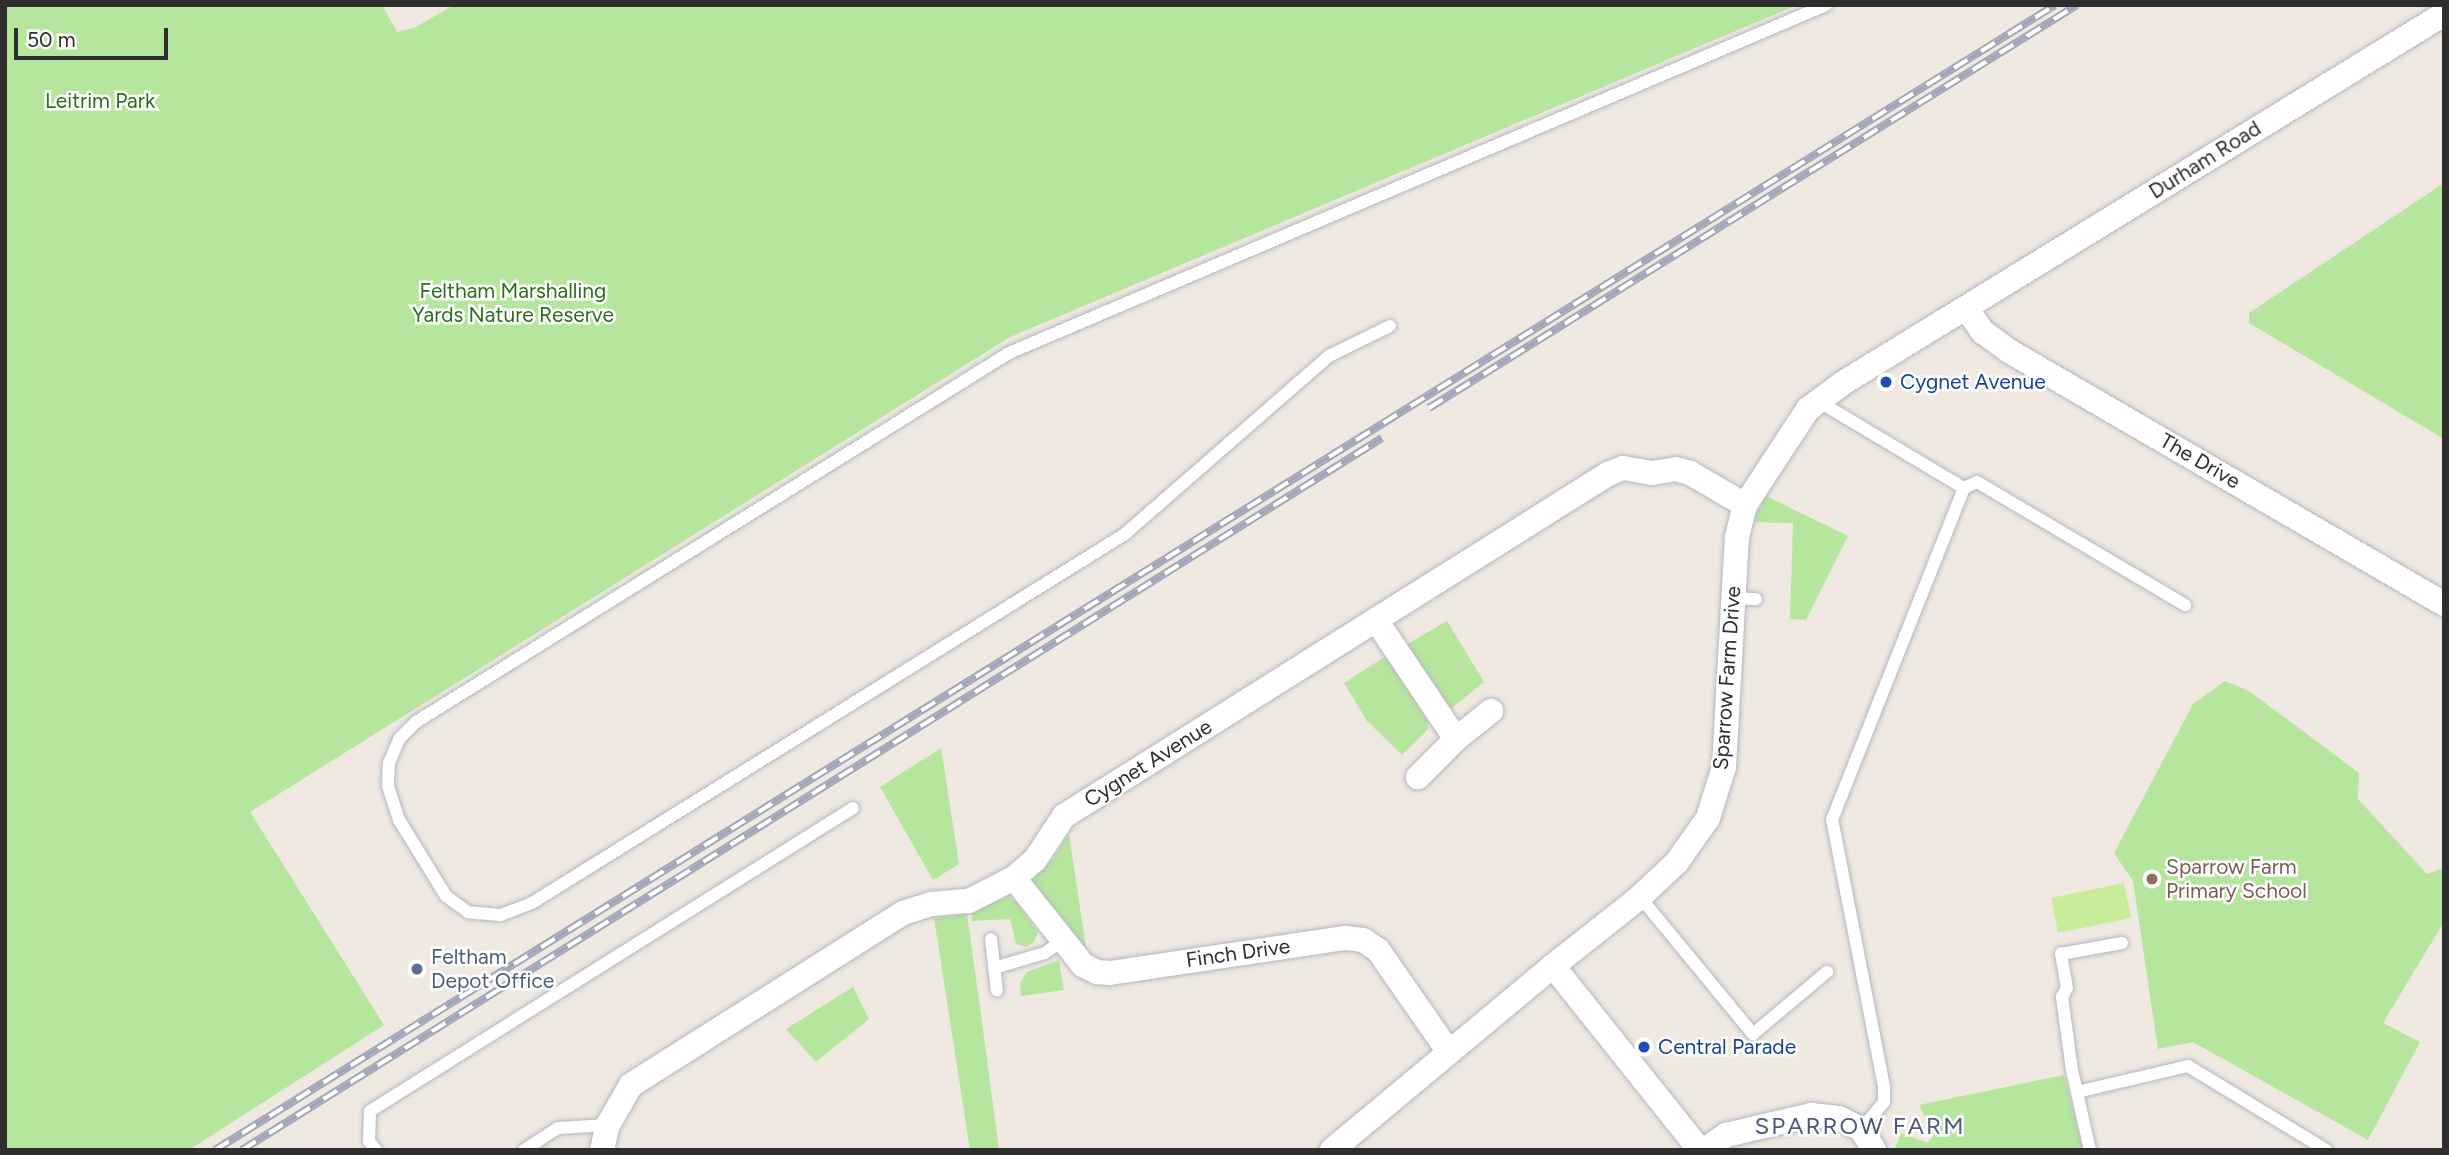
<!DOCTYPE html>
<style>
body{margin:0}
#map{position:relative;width:2449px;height:1155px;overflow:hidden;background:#efe9e1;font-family:Figtree,sans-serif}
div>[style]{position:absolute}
.green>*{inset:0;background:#b6e59e}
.pitch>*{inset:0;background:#c9ec9a}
.roads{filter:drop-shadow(0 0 2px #b4b7c1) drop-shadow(0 0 2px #b4b7c1)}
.lane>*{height:12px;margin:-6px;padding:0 6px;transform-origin:6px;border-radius:6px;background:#fff}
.street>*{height:24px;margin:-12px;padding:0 12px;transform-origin:12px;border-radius:12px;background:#fff}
.rail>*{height:8px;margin-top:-4px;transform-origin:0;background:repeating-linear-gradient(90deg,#fff 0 16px,#a3a6b8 0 32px);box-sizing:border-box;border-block:2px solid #a3a6b8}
.dots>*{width:19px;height:19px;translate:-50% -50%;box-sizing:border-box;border:4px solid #fff;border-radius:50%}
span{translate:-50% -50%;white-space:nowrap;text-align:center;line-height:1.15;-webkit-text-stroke:5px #fff;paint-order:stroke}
.park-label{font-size:21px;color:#2c6e1b}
.street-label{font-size:21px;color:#2e2e2e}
.transit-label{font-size:21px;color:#164399}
.left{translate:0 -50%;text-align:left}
.education-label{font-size:21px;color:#785e54}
.service-label{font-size:21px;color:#4e5e75}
.quarter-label{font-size:24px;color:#4d5680;letter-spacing:2px}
.frame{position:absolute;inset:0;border:7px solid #2e2e2e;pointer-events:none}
.scale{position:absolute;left:14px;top:28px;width:154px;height:32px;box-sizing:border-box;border:4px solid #2e2e2e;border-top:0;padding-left:9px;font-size:21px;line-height:24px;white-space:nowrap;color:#2e2e2e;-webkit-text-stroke:5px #fff;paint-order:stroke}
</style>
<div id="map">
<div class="green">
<div style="clip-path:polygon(5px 5px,382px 5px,397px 32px,414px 28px,454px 5px,1797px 5px,1010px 337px,250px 812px,384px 1025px,189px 1150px,5px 1150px)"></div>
<div style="clip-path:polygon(2444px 183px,2444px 439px,2249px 323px,2249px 313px)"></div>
<div style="clip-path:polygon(1766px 496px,1848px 536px,1806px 620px,1790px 619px,1793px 523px,1752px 522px)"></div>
<div style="clip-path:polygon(1447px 621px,1484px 682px,1452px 708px,1442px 706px,1404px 646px)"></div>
<div style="clip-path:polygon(1386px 656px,1428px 721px,1428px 729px,1402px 755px,1367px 721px,1344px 683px)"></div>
<div style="clip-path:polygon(2225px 681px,2249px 691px,2359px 773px,2358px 799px,2427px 874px,2444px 868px,2444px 922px,2383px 1023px,2420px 1042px,2368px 1140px,2193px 1042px,2158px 1049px,2133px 881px,2114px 853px,2193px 704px)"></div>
<div style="clip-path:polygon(941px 748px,959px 864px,933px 880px,880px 787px)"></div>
<div style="clip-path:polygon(1069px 834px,1086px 948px,1033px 882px,1036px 874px,1053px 859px)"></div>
<div style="clip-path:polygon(1008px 897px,1015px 901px,1038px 932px,1034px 942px,1026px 947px,1016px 944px,1010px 919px,972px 921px,972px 911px)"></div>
<div style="clip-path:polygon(967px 914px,980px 1007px,999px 1150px,970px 1150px,934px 918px)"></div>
<div style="clip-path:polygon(1059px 960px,1064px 990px,1021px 996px,1020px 983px,1027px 972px)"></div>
<div style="clip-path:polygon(853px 987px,869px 1019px,816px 1062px,786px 1029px)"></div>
<div style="clip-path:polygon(2064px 1075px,2083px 1150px,1894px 1150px,1901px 1133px,1928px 1143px,1934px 1134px,1919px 1105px)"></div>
</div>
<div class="pitch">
<div style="clip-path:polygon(2124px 883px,2131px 918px,2058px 933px,2051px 898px)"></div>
</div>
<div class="roads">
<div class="lane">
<div style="left:1390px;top:326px;width:68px;rotate:153.8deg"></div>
<div style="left:1329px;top:356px;width:271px;rotate:138.9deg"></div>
<div style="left:1125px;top:534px;width:698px;rotate:148.11deg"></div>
<div style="left:532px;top:903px;width:34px;rotate:159deg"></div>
<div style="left:500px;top:915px;width:32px;rotate:-175deg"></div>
<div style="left:468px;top:912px;width:27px;rotate:-144deg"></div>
<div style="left:446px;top:896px;width:89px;rotate:-121.7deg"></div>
<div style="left:399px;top:820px;width:36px;rotate:-108deg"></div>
<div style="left:388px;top:786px;width:23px;rotate:-88deg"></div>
<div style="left:389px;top:763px;width:26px;rotate:-67deg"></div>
<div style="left:399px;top:739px;width:24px;rotate:-45deg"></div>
<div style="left:416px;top:722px;width:698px;rotate:-31.89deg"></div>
<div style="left:1009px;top:353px;width:888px;rotate:-23.07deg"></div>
<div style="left:1818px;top:401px;width:170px;rotate:30.8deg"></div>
<div style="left:1964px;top:488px;width:356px;rotate:111.7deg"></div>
<div style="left:1832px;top:819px;width:273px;rotate:79deg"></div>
<div style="left:1884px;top:1087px;width:15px;rotate:90deg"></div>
<div style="left:1884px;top:1102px;width:35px;rotate:130deg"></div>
<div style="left:1964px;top:488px;width:14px;rotate:-25deg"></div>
<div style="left:1977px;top:482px;width:242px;rotate:30.6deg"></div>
<div style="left:1734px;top:598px;width:22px;rotate:3deg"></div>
<div style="left:1640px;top:897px;width:178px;rotate:50.5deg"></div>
<div style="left:1753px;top:1034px;width:97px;rotate:-40deg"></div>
<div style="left:991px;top:939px;width:52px;rotate:83.4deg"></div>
<div style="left:994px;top:968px;width:53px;rotate:-16.4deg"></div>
<div style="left:1045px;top:953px;width:22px;rotate:-36deg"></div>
<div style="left:2077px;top:1092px;width:114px;rotate:-13.2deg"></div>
<div style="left:2188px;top:1066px;width:162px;rotate:31.3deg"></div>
<div style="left:376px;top:1150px;width:11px;rotate:-128deg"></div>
<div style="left:369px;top:1141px;width:30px;rotate:-88deg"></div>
<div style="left:370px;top:1111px;width:570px;rotate:-32.1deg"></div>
<div style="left:524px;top:1150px;width:40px;rotate:-32.9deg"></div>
<div style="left:558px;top:1128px;width:50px;rotate:-3.4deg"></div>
<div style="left:2090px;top:1150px;width:82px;rotate:-102.7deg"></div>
<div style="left:2072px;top:1070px;width:74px;rotate:-97.8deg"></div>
<div style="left:2062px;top:997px;width:10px;rotate:-61deg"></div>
<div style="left:2067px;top:988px;width:35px;rotate:-100deg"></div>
<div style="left:2061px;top:954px;width:62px;rotate:-10.2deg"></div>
</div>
<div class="street">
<div style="left:1966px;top:308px;width:29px;rotate:55deg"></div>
<div style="left:1983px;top:332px;width:32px;rotate:36deg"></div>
<div style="left:2009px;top:351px;width:503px;rotate:30.18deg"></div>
<div style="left:1376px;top:620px;width:143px;rotate:56.1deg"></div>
<div style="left:1456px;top:739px;width:54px;rotate:135deg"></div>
<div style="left:1456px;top:739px;width:45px;rotate:-38.7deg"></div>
<div style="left:1014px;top:878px;width:111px;rotate:51.6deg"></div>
<div style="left:1083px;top:965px;width:16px;rotate:27deg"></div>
<div style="left:1097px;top:972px;width:13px;rotate:4deg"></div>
<div style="left:1110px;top:973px;width:238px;rotate:-8.5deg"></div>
<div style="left:1345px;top:938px;width:18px;rotate:6deg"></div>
<div style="left:1363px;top:940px;width:18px;rotate:34deg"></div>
<div style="left:1378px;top:950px;width:124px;rotate:55.2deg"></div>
<div style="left:1553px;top:966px;width:236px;rotate:51.4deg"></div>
<div style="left:602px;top:1150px;width:26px;rotate:-77deg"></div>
<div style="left:608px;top:1125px;width:46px;rotate:-60.1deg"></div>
<div style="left:631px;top:1085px;width:322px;rotate:-32.3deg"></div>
<div style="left:903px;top:913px;width:29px;rotate:-18deg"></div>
<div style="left:931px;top:904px;width:38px;rotate:-5deg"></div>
<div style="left:969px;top:901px;width:51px;rotate:-27.1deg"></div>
<div style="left:1014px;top:878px;width:28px;rotate:-41deg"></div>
<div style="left:1035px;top:860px;width:53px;rotate:-56.6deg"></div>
<div style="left:1064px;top:816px;width:643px;rotate:-32.16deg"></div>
<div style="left:1608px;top:474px;width:16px;rotate:-22deg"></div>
<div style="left:1623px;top:468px;width:29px;rotate:10deg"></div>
<div style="left:1652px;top:473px;width:24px;rotate:-9deg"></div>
<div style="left:1676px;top:469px;width:15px;rotate:16deg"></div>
<div style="left:1690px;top:473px;width:64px;rotate:30.2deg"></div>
<div style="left:1332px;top:1150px;width:288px;rotate:-39.8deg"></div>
<div style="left:1553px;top:966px;width:111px;rotate:-38.4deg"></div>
<div style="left:1640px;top:897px;width:51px;rotate:-43.4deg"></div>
<div style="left:1677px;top:862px;width:54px;rotate:-54.8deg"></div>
<div style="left:1708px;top:818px;width:53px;rotate:-72.6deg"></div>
<div style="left:1724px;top:767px;width:230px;rotate:-86.8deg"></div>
<div style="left:1737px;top:537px;width:33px;rotate:-76deg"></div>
<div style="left:1745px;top:505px;width:115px;rotate:-56.7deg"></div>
<div style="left:1808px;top:409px;width:44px;rotate:-36.6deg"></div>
<div style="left:1843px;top:383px;width:705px;rotate:-31.55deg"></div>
<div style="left:1705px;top:1150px;width:26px;rotate:-36deg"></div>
<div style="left:1726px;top:1135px;width:87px;rotate:-13.2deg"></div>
<div style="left:1811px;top:1115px;width:28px;rotate:6deg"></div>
<div style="left:1839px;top:1118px;width:25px;rotate:27deg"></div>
<div style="left:1861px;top:1129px;width:25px;rotate:58deg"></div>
</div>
</div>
<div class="rail">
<div style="left:1429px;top:408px;width:763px;rotate:-31.88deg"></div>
<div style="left:215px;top:1150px;width:2167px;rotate:-31.89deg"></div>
<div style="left:242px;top:1150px;width:1344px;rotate:-31.99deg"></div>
</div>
<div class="dots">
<div style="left:1886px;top:382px;background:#1a4fb4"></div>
<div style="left:2152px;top:879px;background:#8d6e63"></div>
<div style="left:417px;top:969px;background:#5c6f8a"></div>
<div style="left:1644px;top:1047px;background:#1a4fb4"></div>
</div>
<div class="park-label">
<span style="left:100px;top:101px">Leitrim Park</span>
<span style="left:513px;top:303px">Feltham Marshalling<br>Yards Nature Reserve</span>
</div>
<div class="street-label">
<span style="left:2205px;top:160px;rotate:-32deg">Durham Road</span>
<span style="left:2200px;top:461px;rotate:30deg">The Drive</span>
<span style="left:1727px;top:678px;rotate:-86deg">Sparrow Farm Drive</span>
<span style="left:1148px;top:763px;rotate:-32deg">Cygnet Avenue</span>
<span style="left:1238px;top:953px;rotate:-8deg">Finch Drive</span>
</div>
<div class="transit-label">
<span class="left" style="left:1900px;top:382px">Cygnet Avenue</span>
<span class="left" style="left:1658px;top:1047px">Central Parade</span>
</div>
<div class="education-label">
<span class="left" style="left:2166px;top:879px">Sparrow Farm<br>Primary School</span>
</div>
<div class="service-label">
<span class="left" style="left:431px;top:969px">Feltham<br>Depot Office</span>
</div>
<div class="quarter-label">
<span style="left:1860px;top:1126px">SPARROW FARM</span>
</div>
<div class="frame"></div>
<div class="scale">50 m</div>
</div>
